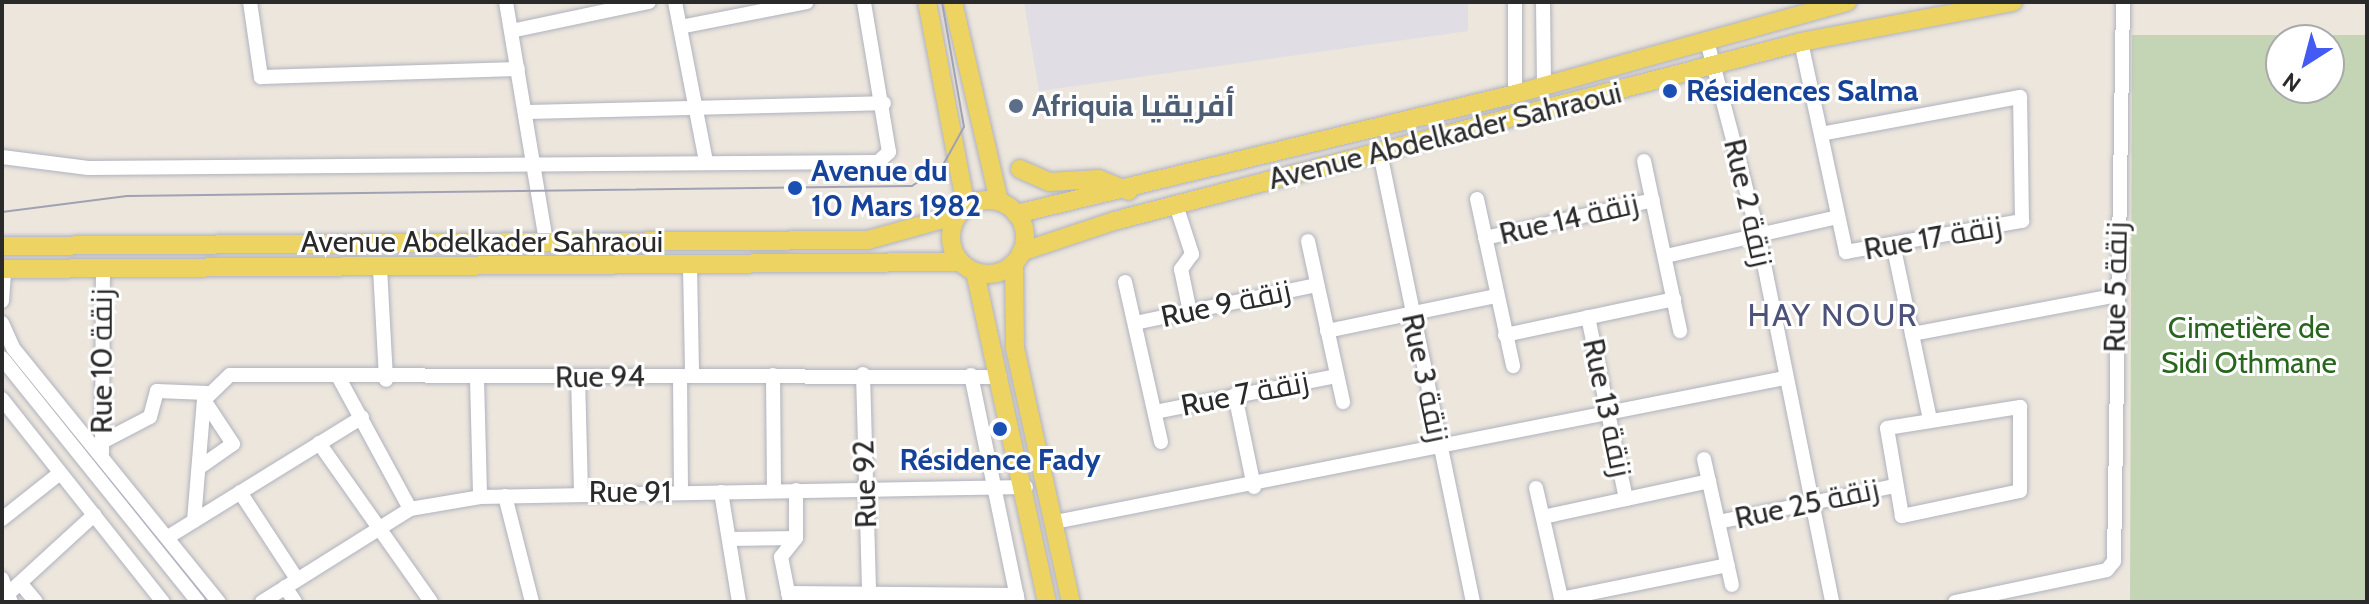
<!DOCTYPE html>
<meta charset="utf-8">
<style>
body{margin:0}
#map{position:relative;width:2369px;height:604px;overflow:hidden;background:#ece6dd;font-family:Cabin,Cairo,sans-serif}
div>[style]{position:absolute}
.industrial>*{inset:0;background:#e0dde5}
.cemetery>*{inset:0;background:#c3d5b5}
.roads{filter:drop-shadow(0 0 2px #b0b2be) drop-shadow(0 0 2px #b0b2be)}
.minor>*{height:14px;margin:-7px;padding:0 7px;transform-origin:7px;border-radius:7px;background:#fff}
.major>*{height:18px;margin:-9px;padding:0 9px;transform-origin:9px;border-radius:9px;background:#ecd362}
.major>.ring{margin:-9px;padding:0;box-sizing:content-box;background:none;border:18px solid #ecd362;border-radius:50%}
.tram>*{height:2px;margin:-1px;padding:0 1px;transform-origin:1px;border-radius:1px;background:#a0a2b4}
.dots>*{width:22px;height:22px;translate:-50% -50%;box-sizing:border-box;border:4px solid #fff;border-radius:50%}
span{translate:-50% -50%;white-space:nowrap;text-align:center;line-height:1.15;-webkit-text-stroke:6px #fff;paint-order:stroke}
.transit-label{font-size:30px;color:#164399;font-weight:700}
.left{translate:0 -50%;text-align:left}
.service-label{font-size:30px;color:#4e5e75;font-weight:700}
.street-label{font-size:30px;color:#2a2a2a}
.park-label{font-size:30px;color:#28651d}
.neighbourhood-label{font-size:32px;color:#4c527a;letter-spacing:2px}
.frame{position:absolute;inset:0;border:4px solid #2a2a2a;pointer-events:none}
.north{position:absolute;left:2265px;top:24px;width:80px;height:80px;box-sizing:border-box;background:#fff;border:2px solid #aaa;border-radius:50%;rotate:216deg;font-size:22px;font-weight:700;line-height:32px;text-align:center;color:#2a2a2a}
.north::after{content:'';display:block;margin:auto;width:28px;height:36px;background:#435af3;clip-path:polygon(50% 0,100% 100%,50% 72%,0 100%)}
</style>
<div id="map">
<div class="industrial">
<div style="clip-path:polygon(1024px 2px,1468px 2px,1468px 31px,1039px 91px)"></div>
</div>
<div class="cemetery">
<div style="clip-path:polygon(evenodd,2132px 35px,2367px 35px,2367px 602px,2130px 602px,2132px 35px,2281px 40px,2329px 40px,2329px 88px,2281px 88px,2281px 40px)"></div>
</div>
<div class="roads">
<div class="minor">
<div style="left:250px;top:2px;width:76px;rotate:81.7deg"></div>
<div style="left:261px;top:77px;width:257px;rotate:-1.8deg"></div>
<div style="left:506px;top:2px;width:243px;rotate:80.5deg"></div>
<div style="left:675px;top:2px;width:162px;rotate:79deg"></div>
<div style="left:1543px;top:2px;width:84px;rotate:89.3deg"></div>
<div style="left:680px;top:27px;width:129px;rotate:-11.1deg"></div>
<div style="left:511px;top:31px;width:141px;rotate:-11.9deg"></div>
<div style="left:1707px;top:41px;width:200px;rotate:75.2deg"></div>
<div style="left:1758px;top:234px;width:375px;rotate:78.6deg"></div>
<div style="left:1801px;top:42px;width:215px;rotate:77.9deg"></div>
<div style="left:1846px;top:252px;width:179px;rotate:-10deg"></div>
<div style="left:2022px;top:221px;width:124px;rotate:-90.9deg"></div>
<div style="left:2020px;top:97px;width:202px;rotate:169.5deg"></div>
<div style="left:1515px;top:94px;width:92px;rotate:-90deg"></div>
<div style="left:525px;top:112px;width:359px;rotate:-1.4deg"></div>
<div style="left:1380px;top:153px;width:459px;rotate:78.3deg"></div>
<div style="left:2px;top:157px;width:87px;rotate:7.3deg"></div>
<div style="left:88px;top:168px;width:790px;rotate:-0.44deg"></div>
<div style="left:878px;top:162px;width:15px;rotate:-42deg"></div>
<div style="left:889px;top:152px;width:152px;rotate:-99.5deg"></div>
<div style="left:1644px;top:161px;width:174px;rotate:78deg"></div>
<div style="left:1477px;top:199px;width:171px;rotate:77.8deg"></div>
<div style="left:1176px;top:205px;width:52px;rotate:71.9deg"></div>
<div style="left:1192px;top:254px;width:19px;rotate:126deg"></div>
<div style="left:1181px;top:269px;width:44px;rotate:78.2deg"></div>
<div style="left:1485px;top:238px;width:172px;rotate:-12.7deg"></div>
<div style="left:1308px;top:241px;width:165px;rotate:77.7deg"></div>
<div style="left:1893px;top:244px;width:180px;rotate:78.1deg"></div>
<div style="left:1666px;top:256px;width:175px;rotate:-12.8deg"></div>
<div style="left:690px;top:266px;width:109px;rotate:88.9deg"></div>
<div style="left:380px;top:268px;width:112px;rotate:86.9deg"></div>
<div style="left:1125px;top:282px;width:164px;rotate:77.3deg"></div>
<div style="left:2px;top:301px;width:32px;rotate:-86deg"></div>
<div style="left:1588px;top:317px;width:186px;rotate:78.2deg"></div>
<div style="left:2px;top:323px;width:27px;rotate:66deg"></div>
<div style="left:13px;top:348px;width:327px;rotate:51deg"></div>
<div style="left:1135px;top:323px;width:186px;rotate:-11.8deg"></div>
<div style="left:1327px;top:331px;width:173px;rotate:-11.7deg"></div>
<div style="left:1912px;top:334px;width:206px;rotate:-10.7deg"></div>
<div style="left:1505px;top:335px;width:173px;rotate:-12deg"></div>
<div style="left:2px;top:358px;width:313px;rotate:51.2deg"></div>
<div style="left:863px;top:374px;width:220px;rotate:88.4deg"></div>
<div style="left:773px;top:375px;width:115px;rotate:89.5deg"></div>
<div style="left:971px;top:375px;width:232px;rotate:78.3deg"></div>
<div style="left:680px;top:376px;width:116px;rotate:89.5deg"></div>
<div style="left:578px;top:377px;width:115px;rotate:88.5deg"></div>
<div style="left:339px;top:378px;width:149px;rotate:61.5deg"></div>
<div style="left:477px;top:379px;width:118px;rotate:88.5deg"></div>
<div style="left:1235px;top:395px;width:94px;rotate:78.3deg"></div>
<div style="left:2px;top:399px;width:259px;rotate:51.6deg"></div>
<div style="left:2020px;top:407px;width:84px;rotate:90deg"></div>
<div style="left:2020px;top:491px;width:121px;rotate:168deg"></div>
<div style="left:1902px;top:516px;width:89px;rotate:-99.7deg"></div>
<div style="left:1887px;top:428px;width:135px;rotate:-9deg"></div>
<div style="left:1155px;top:412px;width:185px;rotate:-11.2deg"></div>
<div style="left:102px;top:442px;width:54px;rotate:-27.5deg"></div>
<div style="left:150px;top:417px;width:27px;rotate:-75deg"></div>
<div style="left:157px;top:391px;width:50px;rotate:2.3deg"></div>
<div style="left:319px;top:443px;width:194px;rotate:54.8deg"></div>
<div style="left:102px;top:453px;width:183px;rotate:-89.7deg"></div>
<div style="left:1704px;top:459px;width:129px;rotate:77.5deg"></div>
<div style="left:200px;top:467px;width:40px;rotate:-34.9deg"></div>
<div style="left:233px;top:444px;width:53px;rotate:-123.4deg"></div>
<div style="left:1536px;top:488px;width:117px;rotate:77.2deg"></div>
<div style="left:240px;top:492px;width:104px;rotate:56.8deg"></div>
<div style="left:721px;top:492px;width:111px;rotate:80.7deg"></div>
<div style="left:505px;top:496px;width:109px;rotate:75.7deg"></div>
<div style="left:1543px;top:517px;width:170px;rotate:-12.2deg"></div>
<div style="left:2px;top:519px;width:74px;rotate:-38.4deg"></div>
<div style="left:194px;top:521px;width:121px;rotate:-85.3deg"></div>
<div style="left:204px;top:400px;width:36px;rotate:-44deg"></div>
<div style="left:230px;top:375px;width:770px;rotate:0.15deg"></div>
<div style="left:1055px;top:522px;width:743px;rotate:-11.17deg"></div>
<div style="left:1718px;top:522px;width:181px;rotate:-11.5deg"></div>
<div style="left:168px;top:537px;width:228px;rotate:-31.7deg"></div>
<div style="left:729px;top:539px;width:67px;rotate:-0.9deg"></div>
<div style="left:2px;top:579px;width:25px;rotate:69deg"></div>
<div style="left:21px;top:584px;width:23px;rotate:50deg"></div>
<div style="left:285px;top:587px;width:18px;rotate:56deg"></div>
<div style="left:11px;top:591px;width:113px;rotate:-42.5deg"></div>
<div style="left:788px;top:593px;width:229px;rotate:0.5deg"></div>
<div style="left:1561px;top:599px;width:170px;rotate:-11.5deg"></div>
<div style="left:262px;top:602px;width:175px;rotate:-32.1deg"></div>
<div style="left:410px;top:509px;width:71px;rotate:-9.7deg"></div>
<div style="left:480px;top:497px;width:546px;rotate:-1.05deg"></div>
<div style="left:790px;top:602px;width:46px;rotate:-101.3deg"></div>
<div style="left:781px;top:557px;width:24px;rotate:-52deg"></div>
<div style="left:796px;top:538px;width:48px;rotate:-90deg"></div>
<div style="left:1955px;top:602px;width:155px;rotate:-11.9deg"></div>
<div style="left:2107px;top:570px;width:11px;rotate:-52deg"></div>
<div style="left:2114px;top:561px;width:559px;rotate:-89.08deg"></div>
</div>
<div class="major">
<div style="left:927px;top:2px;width:208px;rotate:79.2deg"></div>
<div style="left:953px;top:2px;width:204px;rotate:77deg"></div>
<div style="left:1020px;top:169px;width:32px;rotate:24deg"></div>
<div style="left:1049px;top:182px;width:50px;rotate:-3.4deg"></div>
<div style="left:1099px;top:179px;width:32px;rotate:22deg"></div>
<div class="ring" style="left:951px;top:200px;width:56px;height:56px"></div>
<div style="left:1016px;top:214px;width:513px;rotate:-13.52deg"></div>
<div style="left:1515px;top:94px;width:345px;rotate:-15.5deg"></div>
<div style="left:2px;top:246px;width:866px;rotate:-0.4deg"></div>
<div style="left:868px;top:240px;width:93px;rotate:-15.5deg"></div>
<div style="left:1021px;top:252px;width:98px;rotate:-18.4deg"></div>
<div style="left:1114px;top:221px;width:710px;rotate:-14.6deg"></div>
<div style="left:1801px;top:42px;width:216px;rotate:-10.7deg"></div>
<div style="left:1014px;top:263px;width:85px;rotate:89.3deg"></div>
<div style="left:1015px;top:348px;width:260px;rotate:77.6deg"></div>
<div style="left:2px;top:269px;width:958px;rotate:-0.42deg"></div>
<div style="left:975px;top:272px;width:338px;rotate:77.7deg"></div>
</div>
</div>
<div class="tram">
<div style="left:2px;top:212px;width:126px;rotate:-7.3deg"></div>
<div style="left:127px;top:196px;width:785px;rotate:-0.73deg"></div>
<div style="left:912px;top:186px;width:37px;rotate:-34deg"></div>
<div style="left:943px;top:165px;width:43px;rotate:-61.1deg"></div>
<div style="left:964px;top:127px;width:127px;rotate:-100deg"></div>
</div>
<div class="dots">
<div style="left:1670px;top:91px;background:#1a4fb4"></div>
<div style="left:1016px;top:106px;background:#5c6f8a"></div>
<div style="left:795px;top:188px;background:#1a4fb4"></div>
<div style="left:1000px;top:429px;background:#1a4fb4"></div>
</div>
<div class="transit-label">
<span class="left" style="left:1686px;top:91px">Résidences Salma</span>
<span class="left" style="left:811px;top:188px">Avenue du<br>10 Mars 1982</span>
<span style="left:1000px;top:460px">Résidence Fady</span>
</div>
<div class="service-label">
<span class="left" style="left:1032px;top:106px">Afriquia أفريقيا</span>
</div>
<div class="street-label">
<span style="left:1445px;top:136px;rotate:-14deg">Avenue Abdelkader Sahraoui</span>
<span style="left:1748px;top:203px;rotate:77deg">Rue 2 زنقة</span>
<span style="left:1569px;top:219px;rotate:-13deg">Rue 14 زنقة</span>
<span style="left:1933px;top:238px;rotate:-10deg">Rue 17 زنقة</span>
<span style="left:482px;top:242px">Avenue Abdelkader Sahraoui</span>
<span style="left:2116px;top:287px;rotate:-89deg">Rue 5 زنقة</span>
<span style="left:1226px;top:304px;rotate:-12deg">Rue 9 زنقة</span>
<span style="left:102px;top:361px;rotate:-90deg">Rue 10 زنقة</span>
<span style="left:600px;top:377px;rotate:-1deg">Rue 94</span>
<span style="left:1425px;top:378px;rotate:78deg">Rue 3 زنقة</span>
<span style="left:1245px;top:394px;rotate:-11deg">Rue 7 زنقة</span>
<span style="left:1607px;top:408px;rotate:78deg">Rue 13 زنقة</span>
<span style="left:865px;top:484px;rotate:-92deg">Rue 92</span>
<span style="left:630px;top:492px">Rue 91</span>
<span style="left:1807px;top:504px;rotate:-12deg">Rue 25 زنقة</span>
</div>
<div class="park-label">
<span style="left:2249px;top:345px">Cimetière de<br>Sidi Othmane</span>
</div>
<div class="neighbourhood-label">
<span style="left:1833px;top:315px">HAY NOUR</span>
</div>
<div class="frame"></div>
<div class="north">N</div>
</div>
